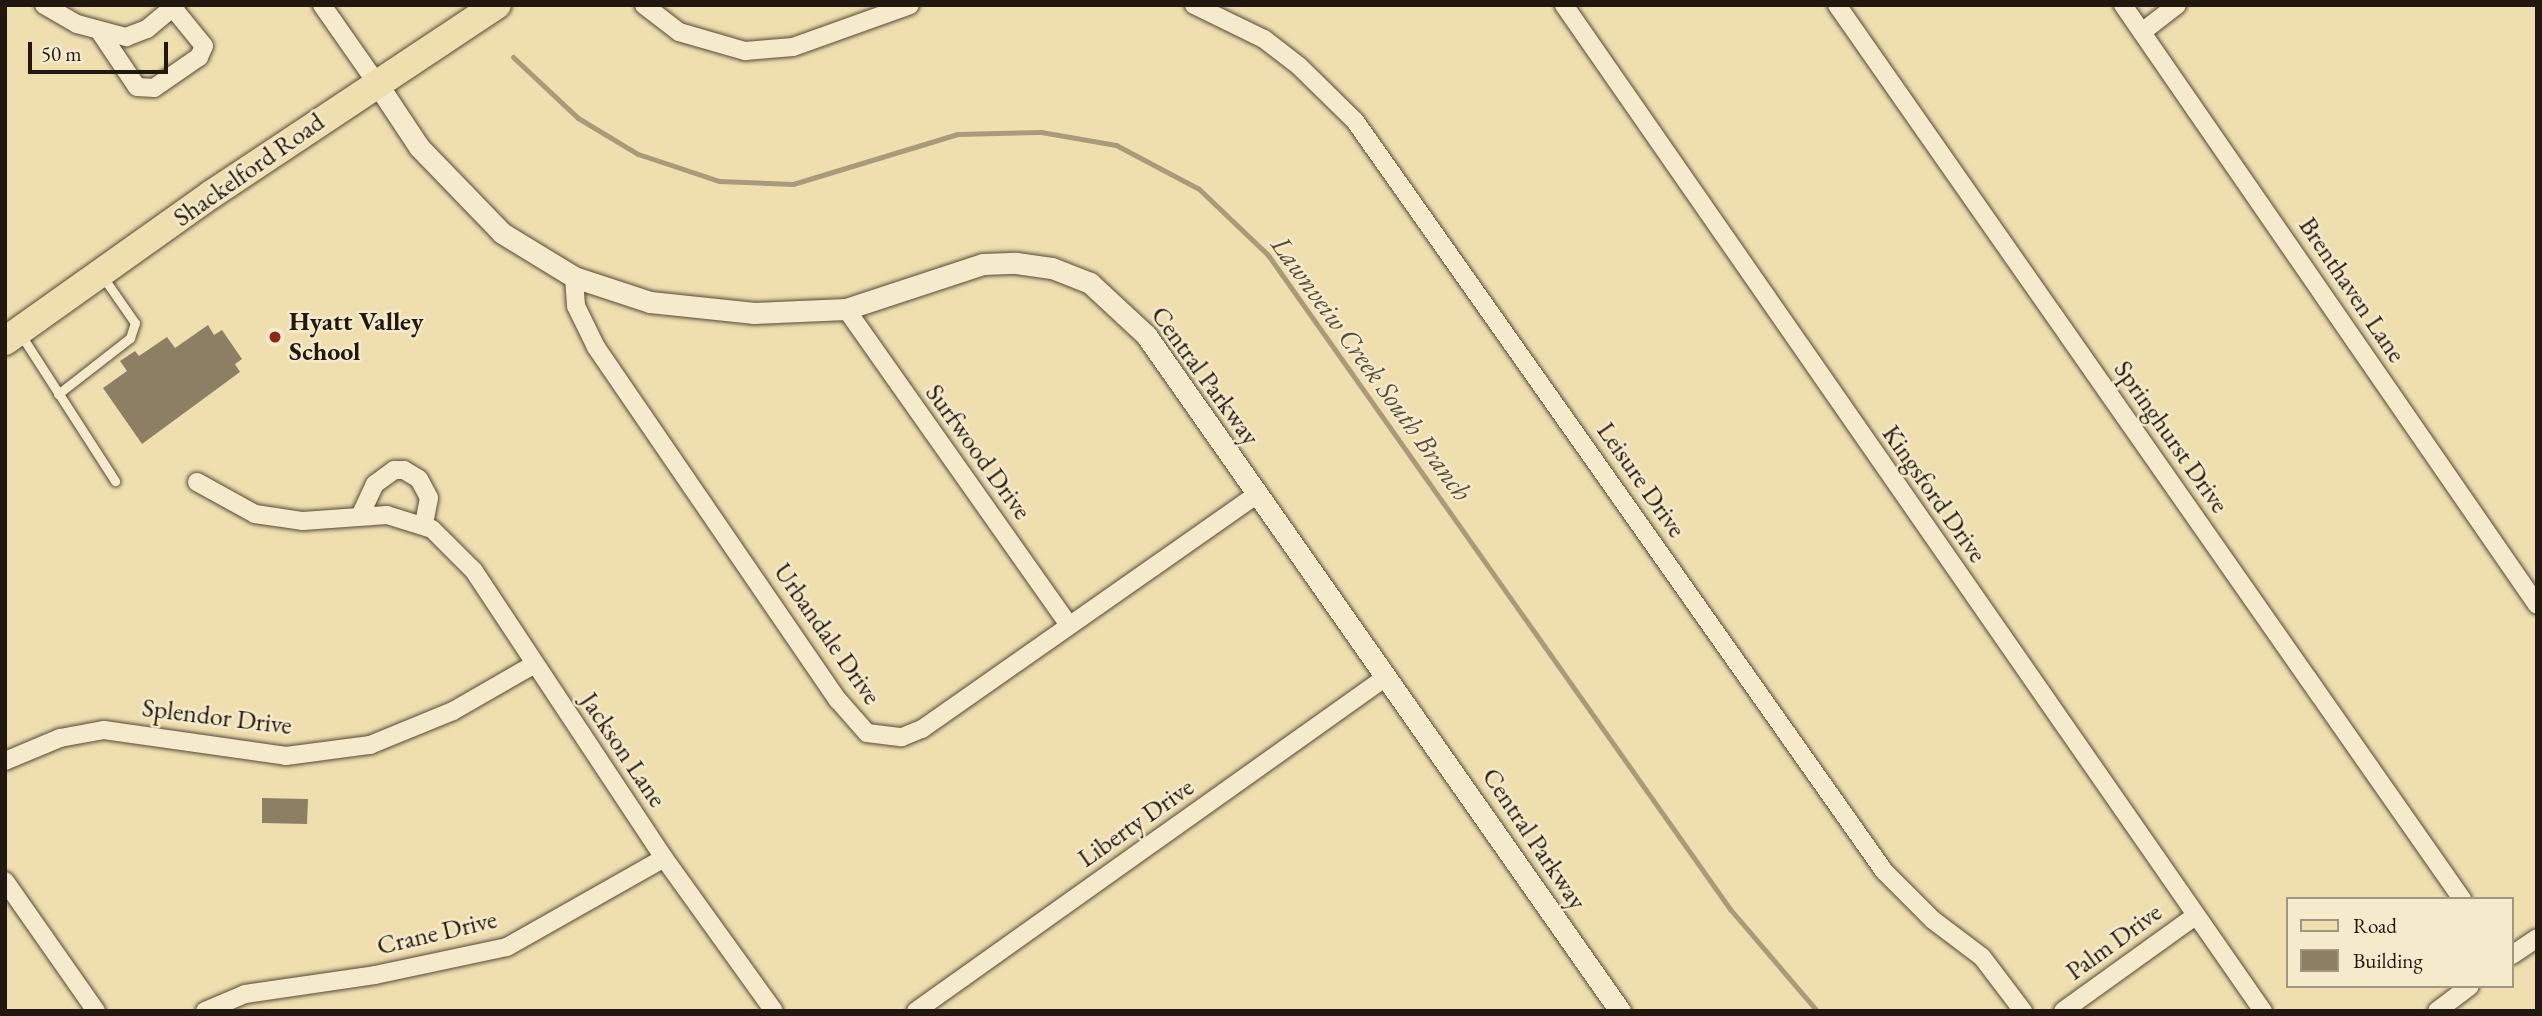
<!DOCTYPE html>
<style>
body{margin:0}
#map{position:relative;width:2542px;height:1016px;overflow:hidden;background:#efdfaf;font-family:"EB Garamond",serif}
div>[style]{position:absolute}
.stream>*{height:5px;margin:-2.5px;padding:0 2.5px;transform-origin:2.5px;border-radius:2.5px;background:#a99b79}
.building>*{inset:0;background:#8d7f63}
.roads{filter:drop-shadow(0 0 2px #554a38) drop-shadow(0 0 2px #554a38)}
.service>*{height:9px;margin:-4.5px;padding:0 4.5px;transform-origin:4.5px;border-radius:4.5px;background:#f5eacb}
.minor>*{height:18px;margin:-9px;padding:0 9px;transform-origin:9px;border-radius:9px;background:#f5eacb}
.tertiary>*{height:21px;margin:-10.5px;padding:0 10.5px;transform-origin:10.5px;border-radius:10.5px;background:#f5eacb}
.primary>*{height:28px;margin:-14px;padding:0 14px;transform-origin:14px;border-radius:14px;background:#efdfaf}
.dots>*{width:19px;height:19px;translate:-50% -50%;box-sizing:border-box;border:4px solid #f5eacb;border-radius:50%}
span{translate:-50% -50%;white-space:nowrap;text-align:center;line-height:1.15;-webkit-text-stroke:5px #f5eacb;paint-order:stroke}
.street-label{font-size:26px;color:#221810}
.poi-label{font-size:26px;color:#221810;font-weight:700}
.left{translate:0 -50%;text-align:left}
.water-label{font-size:28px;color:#584c3a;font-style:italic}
.frame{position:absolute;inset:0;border:7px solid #221810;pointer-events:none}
.legend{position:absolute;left:2286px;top:897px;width:228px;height:91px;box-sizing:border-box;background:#f5eacb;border:2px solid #a19680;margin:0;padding:9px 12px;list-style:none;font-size:21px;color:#221810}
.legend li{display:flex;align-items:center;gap:14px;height:35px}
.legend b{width:35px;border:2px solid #a19680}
.scale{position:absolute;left:28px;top:42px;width:140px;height:32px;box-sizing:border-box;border:4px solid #221810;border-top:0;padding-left:9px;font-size:21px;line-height:24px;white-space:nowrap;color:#221810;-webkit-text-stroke:5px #f5eacb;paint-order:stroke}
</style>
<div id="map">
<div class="stream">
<div style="left:513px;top:57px;width:89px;rotate:43.2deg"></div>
<div style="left:578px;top:118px;width:70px;rotate:31deg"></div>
<div style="left:638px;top:154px;width:85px;rotate:18.4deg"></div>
<div style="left:719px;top:181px;width:74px;rotate:2.3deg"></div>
<div style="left:793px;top:184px;width:172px;rotate:-16.9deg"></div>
<div style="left:958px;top:134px;width:83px;rotate:-1.4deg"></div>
<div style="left:1041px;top:132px;width:76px;rotate:9.8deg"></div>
<div style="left:1116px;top:145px;width:94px;rotate:27.9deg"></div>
<div style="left:1199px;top:189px;width:95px;rotate:43.7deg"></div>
<div style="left:1268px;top:255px;width:801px;rotate:54.76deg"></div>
<div style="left:1730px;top:909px;width:134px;rotate:49.5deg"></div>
</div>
<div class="building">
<div style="clip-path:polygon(208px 325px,214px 335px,222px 330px,242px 359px,235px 364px,240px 372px,142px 444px,103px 388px,127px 371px,120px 361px,135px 351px,139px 356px,167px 337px,175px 348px)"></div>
<div style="clip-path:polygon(262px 798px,308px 799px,307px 824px,262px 823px)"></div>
</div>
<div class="roads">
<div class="service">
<div style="left:21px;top:335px;width:174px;rotate:57.2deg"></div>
<div style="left:58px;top:394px;width:91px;rotate:-37.9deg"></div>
<div style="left:130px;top:338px;width:16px;rotate:-72deg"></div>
<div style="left:135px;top:323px;width:56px;rotate:-124.8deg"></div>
</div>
<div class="minor">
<div style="left:44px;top:5px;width:38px;rotate:30deg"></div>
<div style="left:77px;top:24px;width:51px;rotate:14.9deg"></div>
<div style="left:126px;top:37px;width:22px;rotate:-21deg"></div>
<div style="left:147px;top:29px;width:38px;rotate:-40deg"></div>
<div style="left:322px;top:5px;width:94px;rotate:55deg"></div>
<div style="left:644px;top:5px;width:44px;rotate:37.6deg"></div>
<div style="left:679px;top:32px;width:69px;rotate:16.1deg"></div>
<div style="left:745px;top:51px;width:48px;rotate:-4.8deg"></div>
<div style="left:793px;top:47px;width:124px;rotate:-19.7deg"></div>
<div style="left:1194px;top:5px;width:78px;rotate:25.9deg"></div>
<div style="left:1264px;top:39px;width:44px;rotate:37.6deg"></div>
<div style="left:1299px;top:66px;width:78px;rotate:44.5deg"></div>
<div style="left:1355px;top:121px;width:918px;rotate:54.8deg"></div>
<div style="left:1884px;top:871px;width:69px;rotate:45deg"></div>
<div style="left:1933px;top:920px;width:61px;rotate:37.1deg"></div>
<div style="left:1982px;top:957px;width:68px;rotate:52.8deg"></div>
<div style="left:1564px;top:5px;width:1225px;rotate:55.21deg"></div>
<div style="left:1837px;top:5px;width:1091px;rotate:55.04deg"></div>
<div style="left:2123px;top:5px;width:729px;rotate:55.39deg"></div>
<div style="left:100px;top:32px;width:66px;rotate:56.1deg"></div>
<div style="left:137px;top:87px;width:17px;rotate:3deg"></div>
<div style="left:154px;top:88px;width:55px;rotate:-34.6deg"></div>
<div style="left:199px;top:57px;width:12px;rotate:-66deg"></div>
<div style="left:204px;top:46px;width:49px;rotate:-129.2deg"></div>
<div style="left:2142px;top:32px;width:44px;rotate:-37.6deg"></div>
<div style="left:574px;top:277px;width:29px;rotate:86deg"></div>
<div style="left:576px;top:306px;width:46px;rotate:64deg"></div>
<div style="left:596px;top:347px;width:428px;rotate:55.6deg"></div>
<div style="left:838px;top:700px;width:44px;rotate:48.7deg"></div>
<div style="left:867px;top:733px;width:35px;rotate:7deg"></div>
<div style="left:902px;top:737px;width:22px;rotate:-22deg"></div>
<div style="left:922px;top:729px;width:408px;rotate:-35deg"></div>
<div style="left:846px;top:309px;width:387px;rotate:54.8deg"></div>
<div style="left:197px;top:482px;width:66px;rotate:28.9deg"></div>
<div style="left:255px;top:514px;width:49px;rotate:8.3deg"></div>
<div style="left:303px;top:521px;width:84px;rotate:-4.1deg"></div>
<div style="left:387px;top:515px;width:47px;rotate:17.3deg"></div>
<div style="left:432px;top:529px;width:59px;rotate:45deg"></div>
<div style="left:474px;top:571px;width:344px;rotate:56.5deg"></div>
<div style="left:664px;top:858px;width:188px;rotate:54.3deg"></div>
<div style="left:360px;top:516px;width:35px;rotate:-65deg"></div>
<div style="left:375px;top:484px;width:24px;rotate:-36deg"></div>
<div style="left:394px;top:470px;width:10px"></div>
<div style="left:404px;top:470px;width:17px;rotate:31deg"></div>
<div style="left:419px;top:479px;width:21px;rotate:62deg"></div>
<div style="left:429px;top:498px;width:26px;rotate:101deg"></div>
<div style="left:5px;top:761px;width:60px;rotate:-22.7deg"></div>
<div style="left:60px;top:738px;width:45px;rotate:-10.3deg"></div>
<div style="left:104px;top:730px;width:184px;rotate:8.1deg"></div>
<div style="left:286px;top:756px;width:85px;rotate:-7.5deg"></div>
<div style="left:370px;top:745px;width:90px;rotate:-22.3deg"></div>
<div style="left:453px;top:711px;width:92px;rotate:-29.9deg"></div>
<div style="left:5px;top:881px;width:159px;rotate:55deg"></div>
<div style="left:2512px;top:955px;width:30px;rotate:-34deg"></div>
<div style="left:205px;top:1011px;width:43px;rotate:-23deg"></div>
<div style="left:245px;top:994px;width:131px;rotate:-8.3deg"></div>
<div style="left:375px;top:975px;width:135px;rotate:-12deg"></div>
<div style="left:507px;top:947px;width:180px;rotate:-29.5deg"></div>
<div style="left:916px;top:1011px;width:577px;rotate:-35.4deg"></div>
<div style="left:2063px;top:1011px;width:163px;rotate:-35.7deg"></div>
<div style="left:2437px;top:1011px;width:41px;rotate:-37.1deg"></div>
</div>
<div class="tertiary">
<div style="left:376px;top:82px;width:78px;rotate:56.5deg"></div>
<div style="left:419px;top:147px;width:120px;rotate:46deg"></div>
<div style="left:502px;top:233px;width:84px;rotate:31.4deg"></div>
<div style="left:574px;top:277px;width:80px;rotate:18.2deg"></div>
<div style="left:650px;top:302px;width:105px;rotate:6deg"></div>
<div style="left:754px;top:313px;width:92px;rotate:-2.5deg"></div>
<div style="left:846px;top:309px;width:144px;rotate:-18.2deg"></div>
<div style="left:983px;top:264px;width:33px;rotate:-2deg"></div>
<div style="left:1016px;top:263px;width:36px;rotate:8deg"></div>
<div style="left:1052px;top:268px;width:41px;rotate:21.5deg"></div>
<div style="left:1090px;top:283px;width:76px;rotate:42.9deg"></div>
<div style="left:1146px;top:335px;width:826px;rotate:54.96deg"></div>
</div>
<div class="primary">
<div style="left:5px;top:341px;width:254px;rotate:-35.4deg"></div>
<div style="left:212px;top:194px;width:342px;rotate:-33.6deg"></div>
</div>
</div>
<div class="dots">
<div style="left:275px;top:337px;background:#8f2418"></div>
</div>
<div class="street-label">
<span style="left:249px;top:170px;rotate:-35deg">Shackelford Road</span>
<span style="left:2352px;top:290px;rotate:56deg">Brenthaven Lane</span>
<span style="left:1205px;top:376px;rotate:54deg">Central Parkway</span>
<span style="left:2171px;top:437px;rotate:55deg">Springhurst Drive</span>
<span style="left:978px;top:452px;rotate:54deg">Surfwood Drive</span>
<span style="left:1641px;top:480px;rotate:55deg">Leisure Drive</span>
<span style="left:1934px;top:494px;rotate:55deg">Kingsford Drive</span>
<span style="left:827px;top:634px;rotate:55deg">Urbandale Drive</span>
<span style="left:217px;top:717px;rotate:7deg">Splendor Drive</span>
<span style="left:623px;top:750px;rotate:56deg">Jackson Lane</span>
<span style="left:1136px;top:823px;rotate:-35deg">Liberty Drive</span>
<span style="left:1534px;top:839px;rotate:56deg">Central Parkway</span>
<span style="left:437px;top:933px;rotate:-13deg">Crane Drive</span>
<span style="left:2114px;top:942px;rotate:-36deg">Palm Drive</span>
</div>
<div class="poi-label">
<span class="left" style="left:289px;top:337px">Hyatt Valley<br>School</span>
</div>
<div class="water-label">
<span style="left:1372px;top:368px;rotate:54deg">Lawnveiw Creek South Branch</span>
</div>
<div class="frame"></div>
<ul class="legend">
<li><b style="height:9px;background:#efdfaf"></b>Road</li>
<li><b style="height:19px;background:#8d7f63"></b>Building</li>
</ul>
<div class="scale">50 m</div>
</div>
